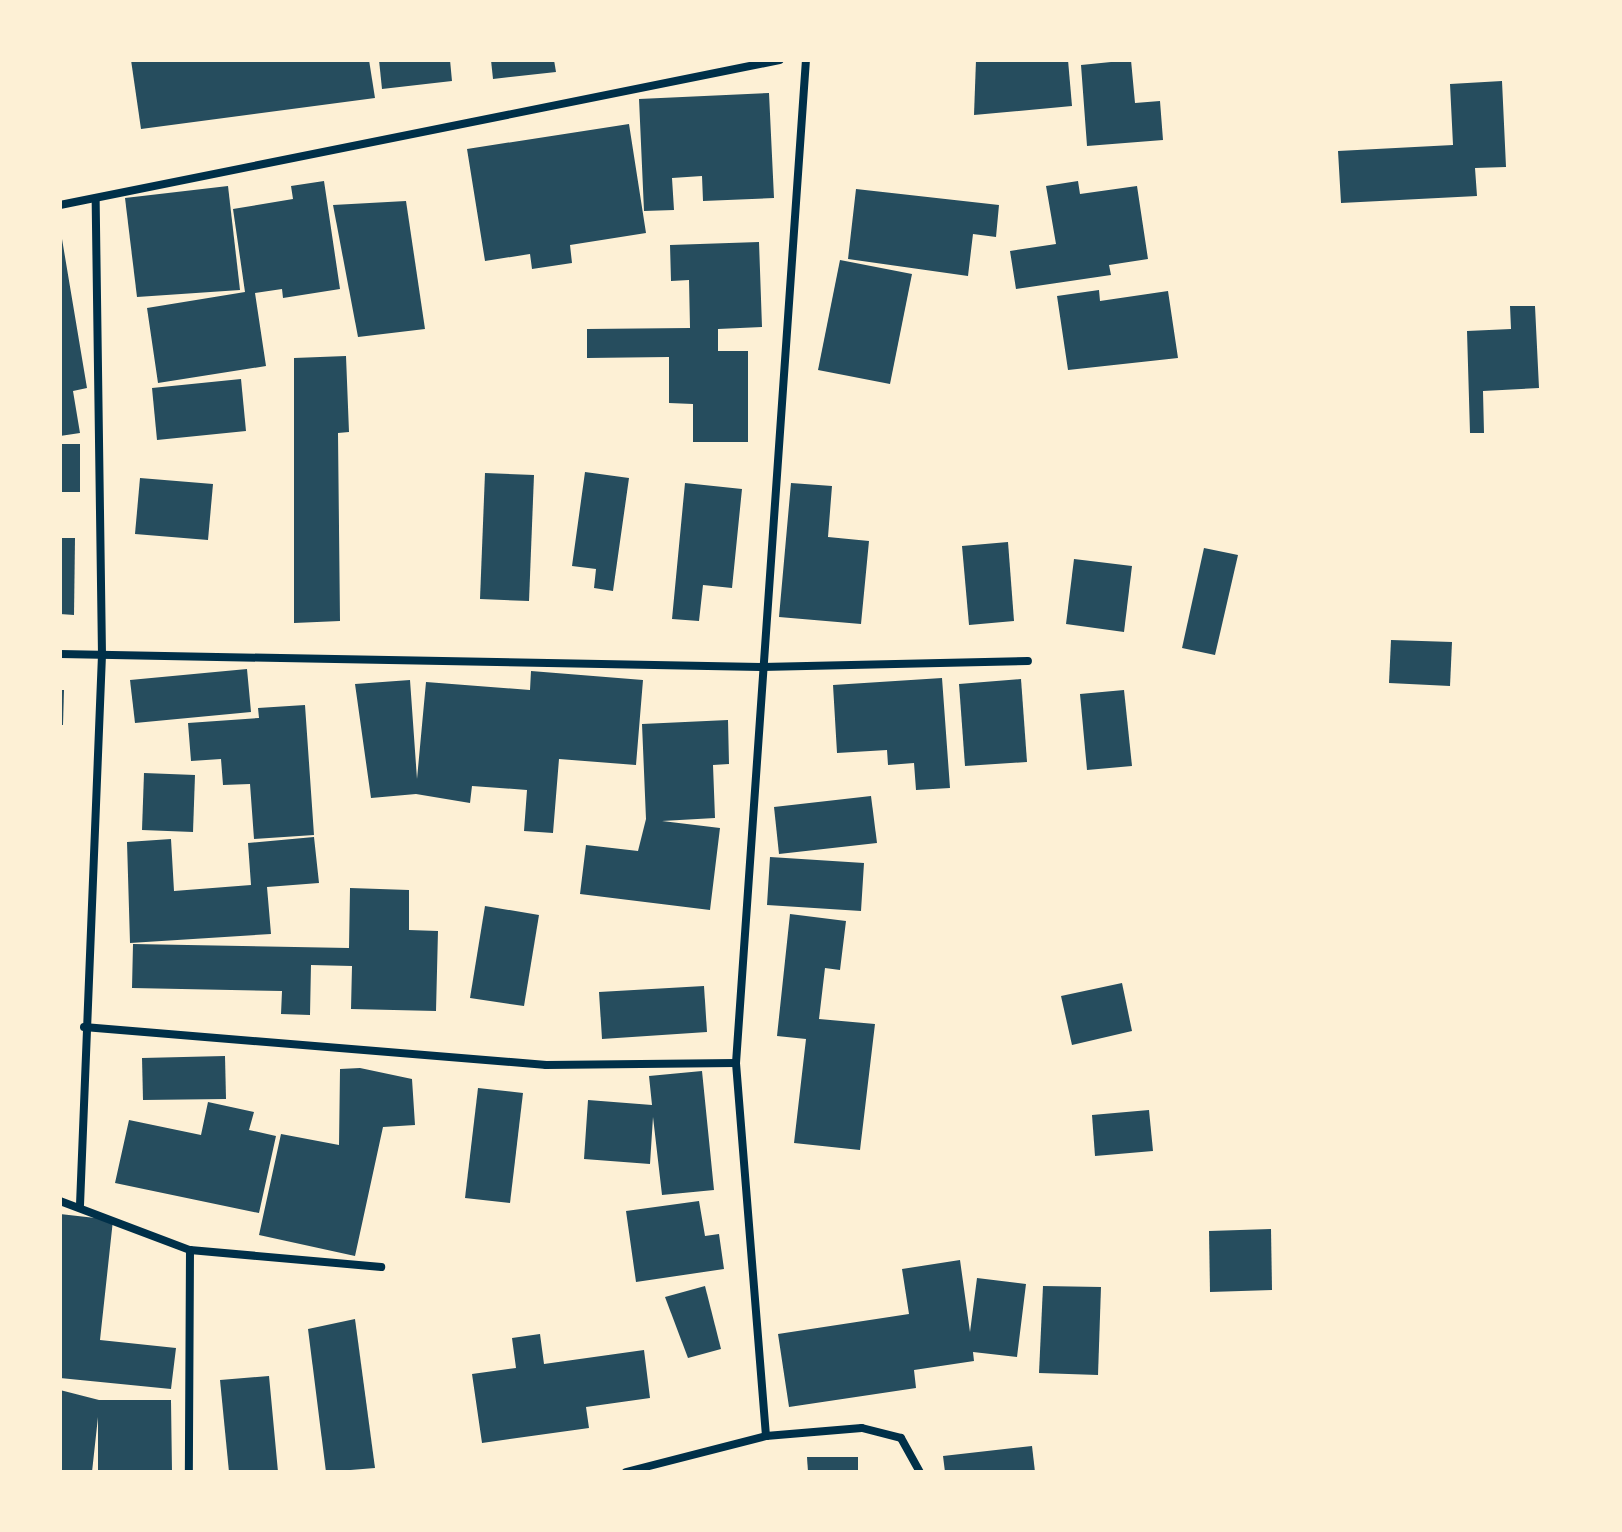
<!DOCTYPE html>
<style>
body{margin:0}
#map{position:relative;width:1622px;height:1532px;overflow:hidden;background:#fdf0d5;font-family:"DM Sans",sans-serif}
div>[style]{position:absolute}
.building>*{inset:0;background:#264d5e}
.minor>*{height:8px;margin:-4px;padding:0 4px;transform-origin:4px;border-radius:4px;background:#003049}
span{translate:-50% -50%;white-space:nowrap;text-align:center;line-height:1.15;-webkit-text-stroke:8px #fdf0d5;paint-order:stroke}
.frame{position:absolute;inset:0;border:62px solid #fdf0d5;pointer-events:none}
</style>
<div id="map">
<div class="building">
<div style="clip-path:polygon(131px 60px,369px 60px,375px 98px,141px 129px)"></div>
<div style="clip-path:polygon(379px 60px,450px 60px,452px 81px,382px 89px)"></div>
<div style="clip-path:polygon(491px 60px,554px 60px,556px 72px,493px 79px)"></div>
<div style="clip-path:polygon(976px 60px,1068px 60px,1072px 106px,974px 115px)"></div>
<div style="clip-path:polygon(1131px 60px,1135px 103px,1160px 101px,1163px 140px,1087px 146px,1081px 65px)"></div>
<div style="clip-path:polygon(1502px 81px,1506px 167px,1475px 168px,1477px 196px,1341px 203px,1338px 151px,1453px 145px,1450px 84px)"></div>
<div style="clip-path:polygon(769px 93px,774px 198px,703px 201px,702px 176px,672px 178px,674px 210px,644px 211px,639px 99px)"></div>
<div style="clip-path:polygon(629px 124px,646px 233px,570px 245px,572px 263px,532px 269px,530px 254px,485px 261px,467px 149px)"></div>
<div style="clip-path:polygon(324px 181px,340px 289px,283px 298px,282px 289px,255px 293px,266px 366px,158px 383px,147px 308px,245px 292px,233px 209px,293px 199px,291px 186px)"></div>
<div style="clip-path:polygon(1078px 181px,1080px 194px,1137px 186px,1148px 259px,1109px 265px,1111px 275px,1016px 289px,1010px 251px,1056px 244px,1046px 186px)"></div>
<div style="clip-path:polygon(228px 186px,240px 290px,137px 297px,125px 198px)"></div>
<div style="clip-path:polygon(856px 189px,999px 205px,996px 237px,973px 234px,968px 276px,848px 259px)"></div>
<div style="clip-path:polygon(406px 201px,425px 329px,358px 337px,333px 205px)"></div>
<div style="clip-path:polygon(60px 227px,87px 388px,73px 391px,80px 433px,60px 436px)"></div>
<div style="clip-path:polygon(759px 242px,762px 327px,718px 329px,718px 351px,748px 351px,748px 442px,693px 442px,693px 404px,669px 403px,669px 357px,587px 358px,587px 329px,690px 328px,689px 280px,671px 281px,670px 245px)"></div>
<div style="clip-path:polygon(840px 260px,912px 274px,890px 384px,818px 370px)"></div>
<div style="clip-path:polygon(1099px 290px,1100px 301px,1168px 291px,1178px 358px,1068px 370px,1057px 296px)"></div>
<div style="clip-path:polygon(1510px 306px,1535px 306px,1539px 388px,1483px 391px,1484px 433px,1470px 433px,1467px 331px,1511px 329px)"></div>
<div style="clip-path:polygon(346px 356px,349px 432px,338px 433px,340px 621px,294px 623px,294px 358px)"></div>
<div style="clip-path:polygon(241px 379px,246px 431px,157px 440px,152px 388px)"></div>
<div style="clip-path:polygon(60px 444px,80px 444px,80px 492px,60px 492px)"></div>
<div style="clip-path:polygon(585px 472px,629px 478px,613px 591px,594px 588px,596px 569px,572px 566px)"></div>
<div style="clip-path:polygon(485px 473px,534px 475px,529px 601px,480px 599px)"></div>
<div style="clip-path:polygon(140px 478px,213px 484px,208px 540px,135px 534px)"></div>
<div style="clip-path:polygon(685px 483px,742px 489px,732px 588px,703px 585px,699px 621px,672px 619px)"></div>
<div style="clip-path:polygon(791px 483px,832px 486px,828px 537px,869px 541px,861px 624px,779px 617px)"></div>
<div style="clip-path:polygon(60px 538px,75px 538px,74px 615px,60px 614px)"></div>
<div style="clip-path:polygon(1008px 542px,1014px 621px,969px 625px,962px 546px)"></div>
<div style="clip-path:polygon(1204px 548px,1238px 555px,1215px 655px,1182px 648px)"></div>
<div style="clip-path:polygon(1074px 559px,1132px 566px,1124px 632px,1066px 624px)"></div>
<div style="clip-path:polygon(1391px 640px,1452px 642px,1450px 686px,1389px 683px)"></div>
<div style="clip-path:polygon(247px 669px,251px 712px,135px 723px,130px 680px)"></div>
<div style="clip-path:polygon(531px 671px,643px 680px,636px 765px,559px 759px,553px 833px,524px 831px,527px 790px,472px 786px,470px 803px,416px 794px,371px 798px,355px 684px,410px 680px,417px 779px,426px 682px,530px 690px)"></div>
<div style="clip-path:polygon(942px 678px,950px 788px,916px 790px,914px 763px,888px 765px,887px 750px,837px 753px,833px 685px)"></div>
<div style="clip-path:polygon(1021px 679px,1027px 762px,965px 766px,959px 684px)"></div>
<div style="clip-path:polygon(60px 690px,64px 690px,63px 725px,60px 725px)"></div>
<div style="clip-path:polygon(1124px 690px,1132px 766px,1087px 770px,1080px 694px)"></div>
<div style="clip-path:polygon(305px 705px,314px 835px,254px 839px,250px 784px,223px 785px,221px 759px,191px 761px,188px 723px,259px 718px,258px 708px)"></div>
<div style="clip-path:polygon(728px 720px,729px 764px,713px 765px,715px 818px,662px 821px,720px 828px,710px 910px,580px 894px,586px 845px,638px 851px,646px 819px,642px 724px)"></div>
<div style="clip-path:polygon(144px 773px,195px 775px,193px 832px,142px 830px)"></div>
<div style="clip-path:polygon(871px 796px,877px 843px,779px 854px,774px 807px)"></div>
<div style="clip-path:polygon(314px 837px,319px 883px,267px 887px,271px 934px,130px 943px,127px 842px,171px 839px,174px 891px,251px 885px,248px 843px)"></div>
<div style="clip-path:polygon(770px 857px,864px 863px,861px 911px,767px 905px)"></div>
<div style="clip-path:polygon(350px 888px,409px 890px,409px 930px,438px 931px,436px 1011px,351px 1009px,352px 966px,311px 965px,310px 1015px,281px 1014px,282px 991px,132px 988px,133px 944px,349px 948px)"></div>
<div style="clip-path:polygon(485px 906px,539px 915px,524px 1006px,470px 998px)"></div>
<div style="clip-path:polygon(790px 914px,846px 921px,840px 970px,825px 968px,819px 1019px,875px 1024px,860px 1150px,794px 1143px,806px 1039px,777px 1036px)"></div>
<div style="clip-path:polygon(1122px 983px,1132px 1031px,1072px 1045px,1061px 996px)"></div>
<div style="clip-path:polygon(704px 986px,707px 1032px,602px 1039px,599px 992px)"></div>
<div style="clip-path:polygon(225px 1056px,226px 1099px,143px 1100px,142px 1058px)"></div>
<div style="clip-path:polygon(360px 1068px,412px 1079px,415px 1125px,383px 1127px,355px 1256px,259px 1235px,281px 1134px,339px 1145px,340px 1069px)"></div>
<div style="clip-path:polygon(702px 1071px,714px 1190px,662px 1195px,653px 1117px,650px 1164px,584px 1159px,588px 1100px,652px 1105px,649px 1076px)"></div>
<div style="clip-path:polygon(478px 1088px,523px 1093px,510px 1203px,465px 1198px)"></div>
<div style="clip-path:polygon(208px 1102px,254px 1112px,249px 1130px,276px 1136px,259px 1213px,115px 1183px,129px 1120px,201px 1135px)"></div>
<div style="clip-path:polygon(1149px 1110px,1153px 1151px,1095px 1156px,1092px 1115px)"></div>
<div style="clip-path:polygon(699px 1201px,705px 1236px,719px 1234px,724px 1269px,636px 1282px,626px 1211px)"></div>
<div style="clip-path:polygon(60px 1214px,113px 1220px,100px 1340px,176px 1348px,171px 1389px,60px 1378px)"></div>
<div style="clip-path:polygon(1271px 1229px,1272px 1290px,1210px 1292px,1209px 1231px)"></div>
<div style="clip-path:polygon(960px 1260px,970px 1332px,977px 1278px,1026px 1284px,1017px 1357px,973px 1352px,974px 1361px,914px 1370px,916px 1388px,789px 1407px,778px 1334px,909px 1314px,902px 1269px)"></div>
<div style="clip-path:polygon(705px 1286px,721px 1349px,688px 1358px,665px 1297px)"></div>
<div style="clip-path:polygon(1043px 1286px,1101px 1287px,1098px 1375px,1039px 1373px)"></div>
<div style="clip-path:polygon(355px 1319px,375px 1468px,326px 1472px,308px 1329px)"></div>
<div style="clip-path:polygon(540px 1334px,544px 1364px,644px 1350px,650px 1398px,586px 1407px,589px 1428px,482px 1443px,472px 1374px,516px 1368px,512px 1338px)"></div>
<div style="clip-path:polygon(269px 1376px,278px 1472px,229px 1472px,220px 1380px)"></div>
<div style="clip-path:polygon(60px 1390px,99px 1400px,171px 1400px,172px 1472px,98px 1472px,98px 1417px,92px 1472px,60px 1472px)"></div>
<div style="clip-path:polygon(1032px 1446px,1035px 1472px,945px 1472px,943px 1456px)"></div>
<div style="clip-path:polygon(807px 1457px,858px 1457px,858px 1472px,808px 1472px)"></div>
</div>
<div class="minor">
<div style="left:60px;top:205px;width:734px;rotate:-11.39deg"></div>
<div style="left:60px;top:654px;width:701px;rotate:1.06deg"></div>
<div style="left:761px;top:667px;width:267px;rotate:-1.3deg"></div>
<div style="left:84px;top:1027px;width:464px;rotate:4.7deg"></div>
<div style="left:546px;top:1065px;width:190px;rotate:-0.6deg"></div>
<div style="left:60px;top:1201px;width:139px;rotate:20.7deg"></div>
<div style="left:190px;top:1250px;width:222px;rotate:90.3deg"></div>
<div style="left:80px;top:1205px;width:550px;rotate:-87.71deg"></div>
<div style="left:102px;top:655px;width:456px;rotate:-90.8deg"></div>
<div style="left:190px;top:1250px;width:192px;rotate:5.1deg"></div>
<div style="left:766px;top:1436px;width:374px;rotate:-94.6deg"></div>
<div style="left:736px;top:1063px;width:1005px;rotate:-86.01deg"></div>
<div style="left:626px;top:1472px;width:145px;rotate:-14.4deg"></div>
<div style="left:766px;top:1436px;width:96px;rotate:-4.8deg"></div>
<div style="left:862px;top:1428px;width:40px;rotate:14.4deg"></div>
<div style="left:901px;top:1438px;width:39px;rotate:61deg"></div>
</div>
<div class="frame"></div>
</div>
